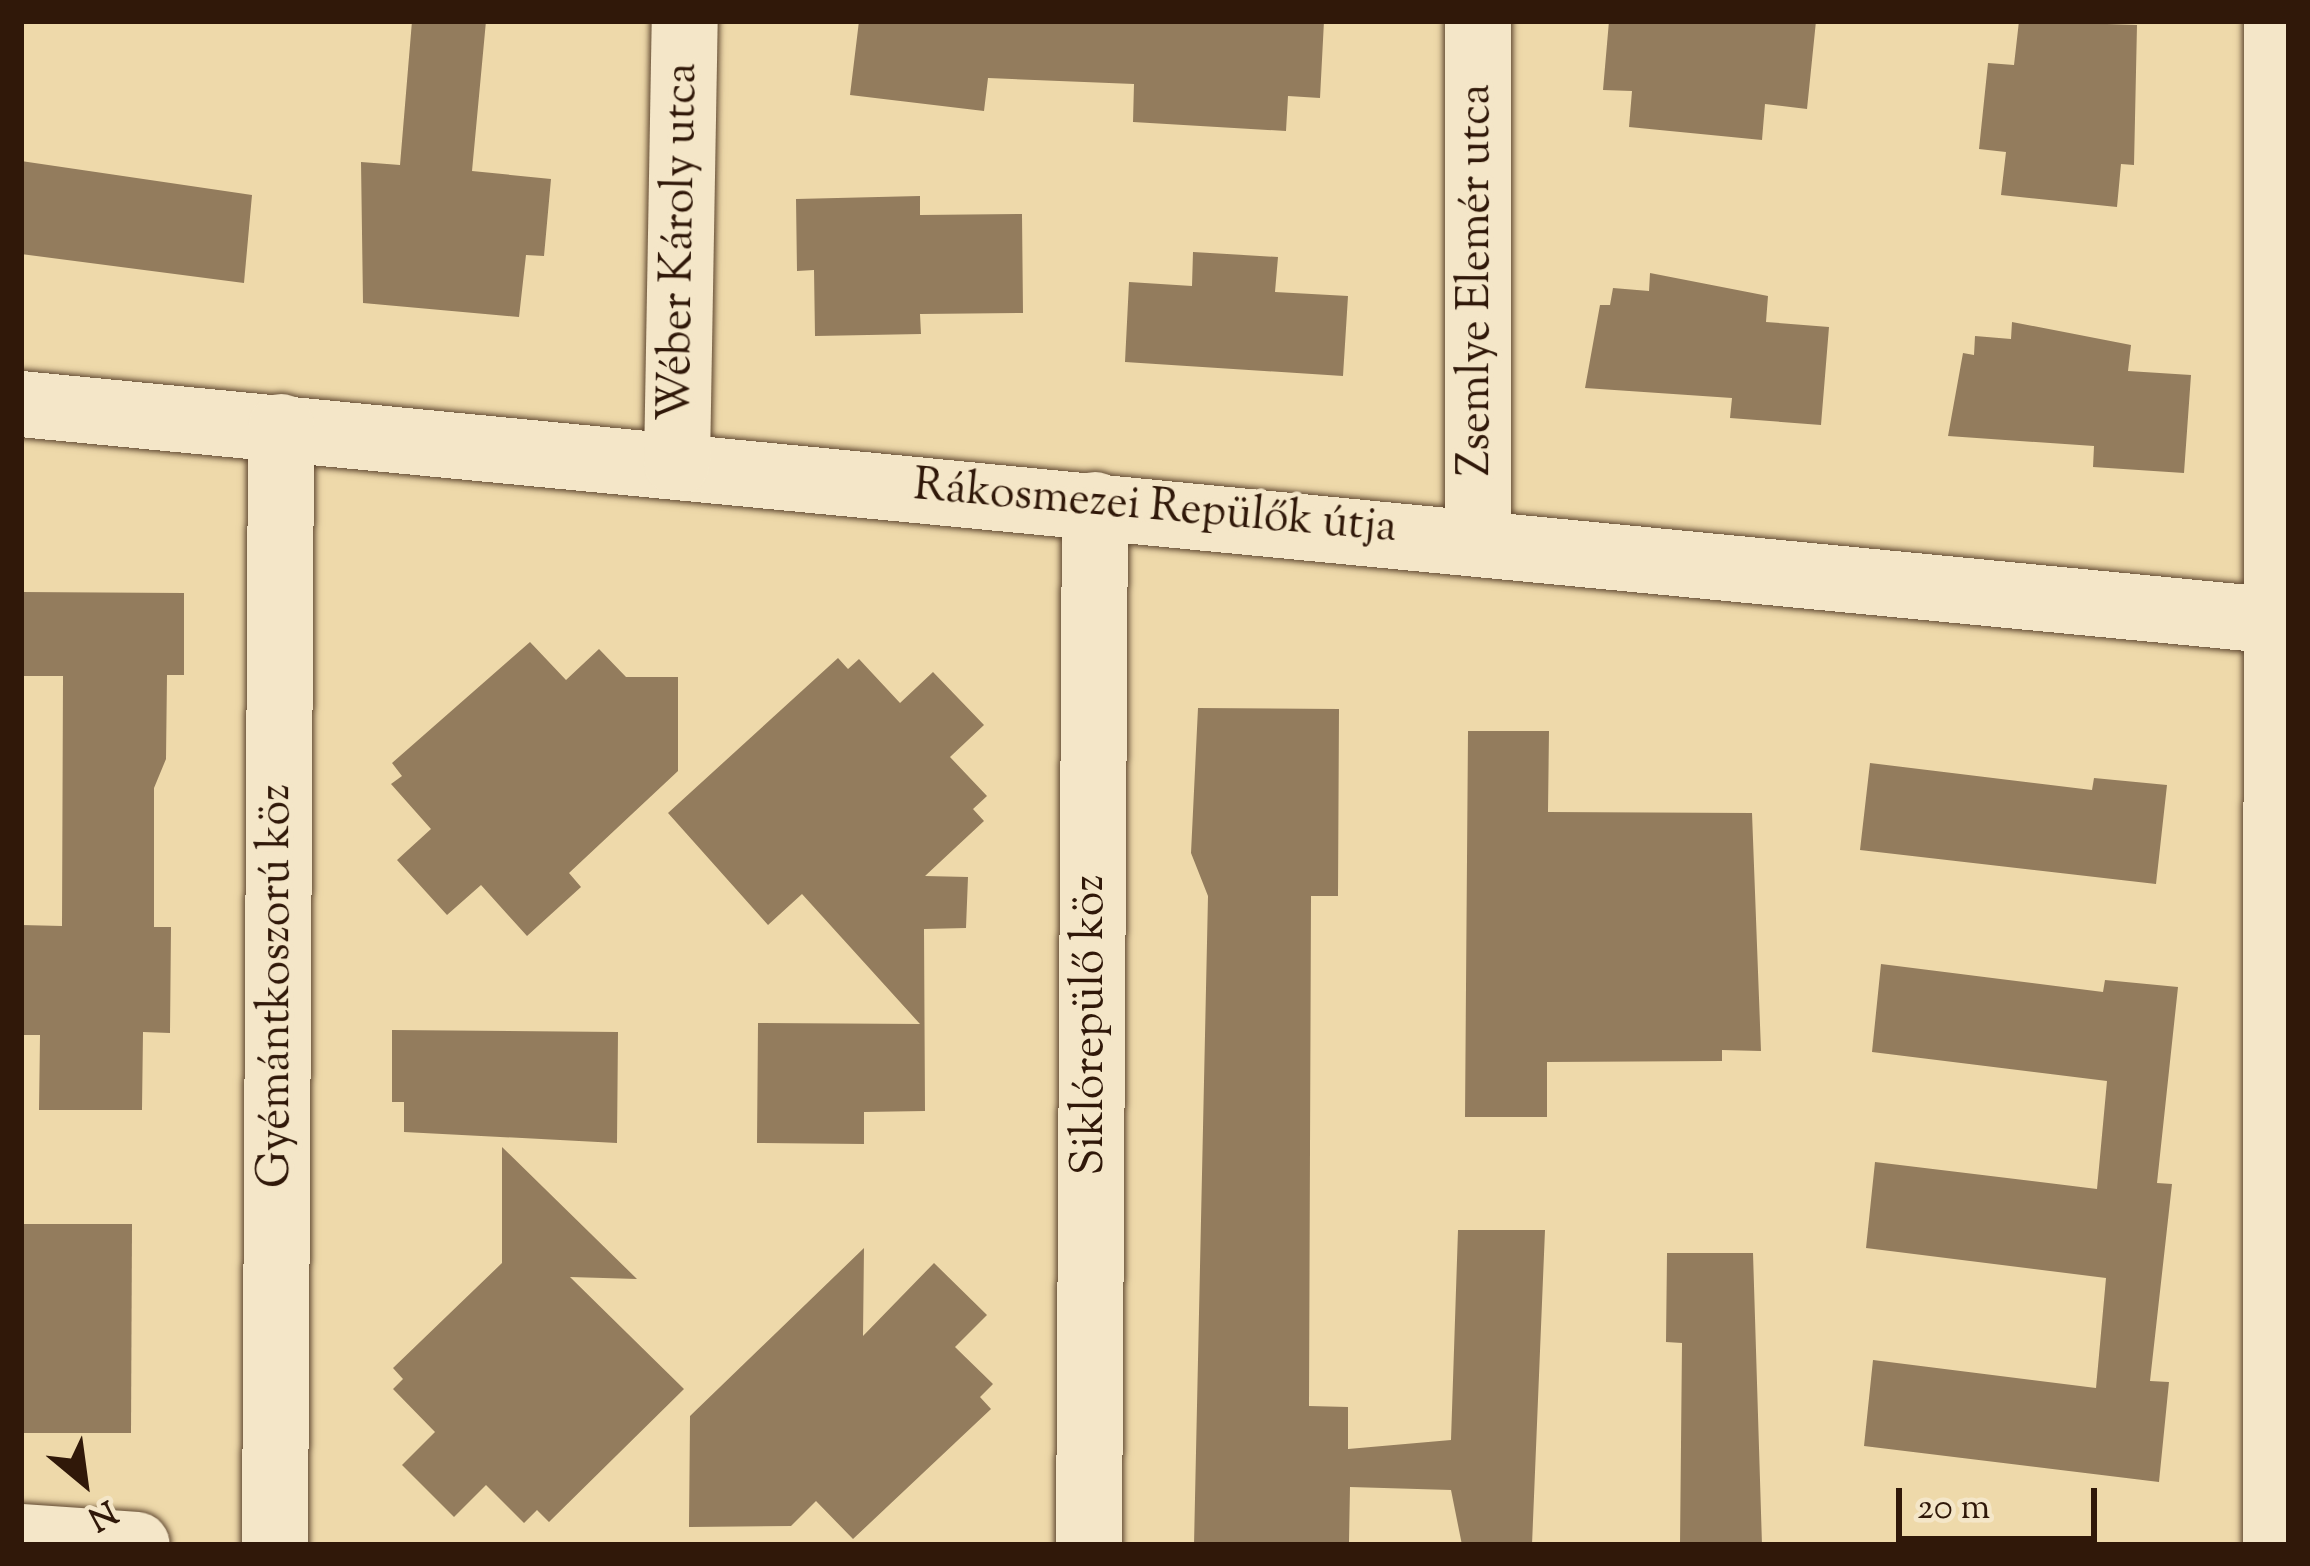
<!DOCTYPE html>
<meta charset="utf-8">
<style>
body{margin:0}
#map{position:relative;width:2310px;height:1566px;overflow:hidden;background:#eed9aa;font-family:"Sorts Mill Goudy",serif}
div>[style]{position:absolute}
.building>*{inset:0;background:#937c5d}
.roads{filter:drop-shadow(0 0 3px #604831) drop-shadow(0 0 3px #604831)}
.minor>*{height:66px;margin:-33px;padding:0 33px;transform-origin:33px;border-radius:33px;background:#f4e6c8}
span{translate:-50% -50%;white-space:nowrap;text-align:center;line-height:1.15;-webkit-text-stroke:10px #f4e6c8;paint-order:stroke}
.street-label{font-size:45px;color:#301809}
.frame{position:absolute;inset:0;border:24px solid #301809;pointer-events:none}
.north{position:absolute;left:24px;top:1422px;width:120px;height:120px;-webkit-text-stroke:9px #f4e6c8;paint-order:stroke;rotate:151deg;font-size:33px;font-weight:700;line-height:48px;text-align:center;color:#301809}
.north::after{content:'';display:block;margin:auto;width:42px;height:54px;background:#301809;clip-path:polygon(50% 0,100% 100%,50% 72%,0 100%)}
.scale{position:absolute;left:1896px;top:1488px;width:201px;height:54px;box-sizing:border-box;border:6px solid #301809;border-top:0;padding-left:15px;font-size:36px;line-height:42px;white-space:nowrap;color:#301809;-webkit-text-stroke:9px #f4e6c8;paint-order:stroke}
</style>
<div id="map">
<div class="building">
<div style="clip-path:polygon(412px 21px,486px 21px,472px 171px,551px 179px,544px 256px,526px 255px,519px 317px,363px 303px,361px 162px,400px 165px)"></div>
<div style="clip-path:polygon(859px 21px,1324px 21px,1320px 98px,1288px 96px,1286px 131px,1133px 122px,1134px 84px,988px 78px,984px 111px,850px 95px)"></div>
<div style="clip-path:polygon(1609px 21px,1816px 21px,1807px 109px,1765px 104px,1762px 140px,1629px 127px,1632px 91px,1603px 90px)"></div>
<div style="clip-path:polygon(2019px 21px,2137px 25px,2134px 165px,2121px 164px,2117px 207px,2001px 195px,2006px 152px,1979px 149px,1988px 63px,2014px 65px)"></div>
<div style="clip-path:polygon(21px 161px,252px 195px,244px 283px,21px 254px)"></div>
<div style="clip-path:polygon(920px 196px,920px 215px,1022px 214px,1023px 313px,920px 314px,921px 334px,815px 336px,814px 270px,797px 271px,796px 199px)"></div>
<div style="clip-path:polygon(1193px 252px,1278px 257px,1275px 292px,1348px 296px,1343px 376px,1125px 362px,1129px 282px,1192px 286px)"></div>
<div style="clip-path:polygon(1650px 273px,1768px 296px,1766px 322px,1829px 327px,1821px 425px,1730px 418px,1732px 398px,1585px 388px,1600px 305px,1610px 305px,1613px 288px,1649px 291px)"></div>
<div style="clip-path:polygon(2012px 322px,2131px 345px,2128px 371px,2191px 375px,2184px 473px,2093px 467px,2094px 446px,1948px 436px,1963px 353px,1974px 355px,1975px 336px,2011px 339px)"></div>
<div style="clip-path:polygon(21px 592px,184px 593px,184px 675px,167px 675px,166px 759px,154px 788px,154px 927px,171px 927px,170px 1033px,143px 1032px,142px 1110px,39px 1110px,40px 1035px,21px 1035px,21px 925px,62px 926px,63px 676px,21px 676px)"></div>
<div style="clip-path:polygon(530px 642px,566px 680px,599px 649px,626px 677px,678px 677px,678px 771px,569px 873px,581px 887px,527px 936px,481px 885px,447px 915px,397px 860px,431px 829px,391px 784px,402px 776px,392px 763px)"></div>
<div style="clip-path:polygon(838px 658px,848px 669px,859px 659px,900px 703px,933px 672px,984px 725px,950px 757px,987px 796px,973px 809px,984px 821px,925px 876px,968px 877px,966px 928px,924px 929px,925px 1111px,864px 1112px,864px 1144px,757px 1143px,758px 1023px,920px 1024px,802px 894px,768px 925px,668px 813px)"></div>
<div style="clip-path:polygon(1198px 708px,1339px 709px,1338px 896px,1311px 896px,1309px 1406px,1348px 1407px,1348px 1449px,1451px 1440px,1458px 1230px,1545px 1230px,1532px 1545px,1462px 1545px,1451px 1490px,1350px 1487px,1349px 1542px,1194px 1545px,1208px 896px,1191px 853px)"></div>
<div style="clip-path:polygon(1468px 731px,1549px 731px,1548px 812px,1752px 813px,1761px 1051px,1722px 1050px,1722px 1061px,1547px 1062px,1547px 1117px,1465px 1117px)"></div>
<div style="clip-path:polygon(1870px 763px,2092px 790px,2094px 778px,2167px 785px,2156px 884px,1860px 850px)"></div>
<div style="clip-path:polygon(1881px 964px,2103px 992px,2105px 980px,2178px 987px,2157px 1183px,2172px 1184px,2150px 1381px,2169px 1382px,2159px 1482px,1864px 1446px,1873px 1360px,2096px 1388px,2106px 1278px,1866px 1248px,1875px 1162px,2097px 1189px,2107px 1081px,1872px 1052px)"></div>
<div style="clip-path:polygon(392px 1030px,618px 1032px,617px 1143px,404px 1132px,404px 1102px,392px 1102px)"></div>
<div style="clip-path:polygon(502px 1147px,637px 1279px,570px 1277px,684px 1389px,549px 1522px,537px 1510px,524px 1523px,486px 1485px,454px 1517px,402px 1465px,435px 1432px,393px 1389px,403px 1379px,393px 1368px,502px 1263px)"></div>
<div style="clip-path:polygon(22px 1224px,132px 1224px,131px 1433px,21px 1433px)"></div>
<div style="clip-path:polygon(864px 1248px,863px 1336px,934px 1263px,987px 1315px,955px 1347px,993px 1384px,980px 1397px,991px 1409px,853px 1539px,816px 1501px,791px 1526px,689px 1527px,690px 1416px)"></div>
<div style="clip-path:polygon(1667px 1253px,1753px 1253px,1762px 1545px,1680px 1545px,1682px 1343px,1666px 1342px)"></div>
</div>
<div class="roads">
<div class="minor">
<div style="left:21px;top:404px;width:2278px;rotate:5.49deg"></div>
<div style="left:677px;top:463px;width:442px;rotate:-89deg"></div>
<div style="left:1478px;top:539px;width:518px;rotate:-90deg"></div>
<div style="left:21px;top:1537px;width:116px;rotate:3.9deg"></div>
<div style="left:275px;top:1545px;width:1118px;rotate:-89.69deg"></div>
<div style="left:1089px;top:1545px;width:1040px;rotate:-89.67deg"></div>
<div style="left:2276px;top:1545px;width:1524px;rotate:-89.96deg"></div>
</div>
</div>
<div class="street-label">
<span style="left:681px;top:242px;rotate:-89deg">Wéber Károly utca</span>
<span style="left:1478px;top:280px;rotate:-90deg">Zsemlye Elemér utca</span>
<span style="left:1155px;top:509px;rotate:5deg">Rákosmezei Repülők útja</span>
<span style="left:278px;top:986px;rotate:-90deg">Gyémántkoszorú köz</span>
<span style="left:1092px;top:1025px;rotate:-90deg">Siklórepülő köz</span>
</div>
<div class="frame"></div>
<div class="north">N</div>
<div class="scale">20 m</div>
</div>
